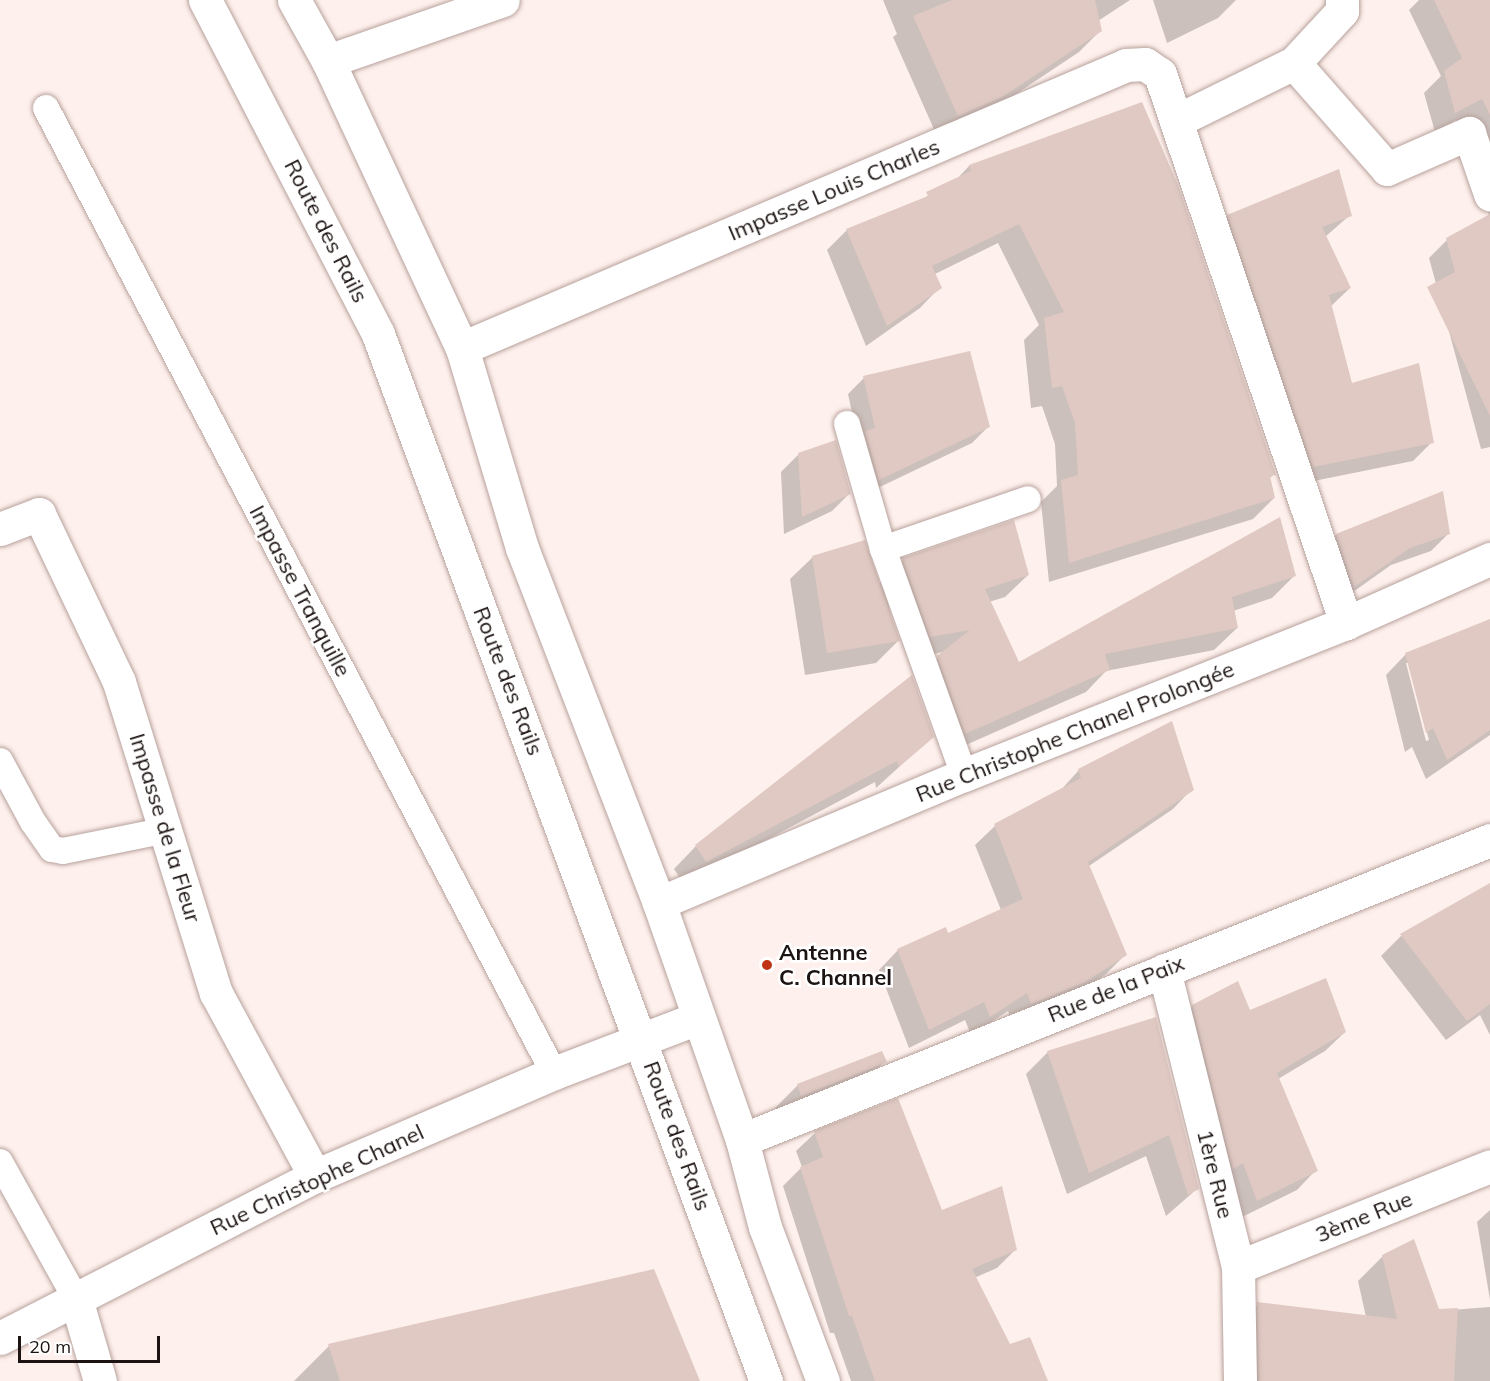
<!DOCTYPE html>
<meta charset="utf-8">
<style>
body{margin:0}
#map{position:relative;width:1490px;height:1381px;overflow:hidden;background:#fef0ec;font-family:Mulish,sans-serif}
div>[style]{position:absolute}
.shadow>*{inset:0;background:#0003}
.building>*{inset:0;background:#e0c9c3}
.roads{filter:drop-shadow(0 0 2px #b7a19c) drop-shadow(0 0 2px #b7a19c)}
.lane>*{height:26px;margin:-13px;padding:0 13px;transform-origin:13px;border-radius:13px;background:#fff}
.street>*{height:33px;margin:-16.5px;padding:0 16.5px;transform-origin:16.5px;border-radius:16.5px;background:#fff}
.secondary>*{height:33px;margin:-16.5px;padding:0 16.5px;transform-origin:16.5px;border-radius:16.5px;background:#fff}
.primary>*{height:33px;margin:-16.5px;padding:0 16.5px;transform-origin:16.5px;border-radius:16.5px;background:#fff}
.dots>*{width:16px;height:16px;translate:-50% -50%;box-sizing:border-box;border:3px solid #fff;border-radius:50%}
span{translate:-50% -50%;white-space:nowrap;text-align:center;line-height:1.15;-webkit-text-stroke:5px #fff;paint-order:stroke}
.street-label{font-size:22px;color:#1c1412}
.poi-label{font-size:22px;color:#1c1412;font-weight:700}
.left{translate:0 -50%;text-align:left}
.scale{position:absolute;left:18px;top:1336px;width:142px;height:27px;box-sizing:border-box;border:3px solid #1c1412;border-top:0;padding-left:8px;font-size:18px;line-height:21px;white-space:nowrap;color:#1c1412;-webkit-text-stroke:4px #fff;paint-order:stroke}
</style>
<div id="map">
<div class="shadow">
<div style="clip-path:polygon(883px 0,1130px 0,1098px 21px,1100px 31px,1079px 52px,980px 118px,937px 136px,893px 37px,897px 34px)"></div>
<div style="clip-path:polygon(1153px 0,1236px 0,1218px 18px,1167px 43px)"></div>
<div style="clip-path:polygon(1419px 0,1490px 0,1490px 447px,1481px 449px,1429px 258px,1450px 237px,1489px 217px,1488px 210px,1456px 120px,1435px 132px,1424px 93px,1441px 76px,1409px 10px)"></div>
<div style="clip-path:polygon(1141px 104px,1274px 474px,1269px 479px,1274px 498px,1253px 519px,1049px 582px,1041px 502px,1057px 486px,1055px 444px,1042px 406px,1031px 408px,1024px 340px,1039px 325px,998px 243px,935px 274px,940px 287px,920px 308px,866px 346px,827px 250px,847px 230px,919px 201px,957px 179px,969px 166px)"></div>
<div style="clip-path:polygon(1350px 215px,1325px 237px,1350px 288px,1330px 307px,1351px 385px,1432px 442px,1413px 461px,1294px 485px,1209px 235px,1228px 216px)"></div>
<div style="clip-path:polygon(864px 378px,988px 427px,972px 443px,863px 495px,858px 440px,848px 394px)"></div>
<div style="clip-path:polygon(799px 454px,850px 493px,832px 511px,784px 534px,781px 472px)"></div>
<div style="clip-path:polygon(1449px 533px,1431px 551px,1391px 565px,1336px 604px,1319px 553px,1336px 535px)"></div>
<div style="clip-path:polygon(813px 557px,879px 584px,903px 560px,1028px 575px,1005px 597px,989px 602px,1019px 664px,1294px 576px,1272px 598px,1233px 611px,1237px 628px,1214px 650px,1106px 671px,1086px 692px,943px 755px,916px 679px,944px 652px,908px 658px,886px 596px,898px 641px,876px 663px,805px 675px,790px 579px)"></div>
<div style="clip-path:polygon(evenodd,1490px 621px,1490px 735px,1426px 779px,1412px 747px,1405px 752px,1386px 675px,1406px 654px,1490px 621px,1406px 663px,1409px 663px,1429px 740px,1426px 741px,1406px 663px)"></div>
<div style="clip-path:polygon(933px 736px,876px 788px,875px 782px,684px 884px,674px 869px,696px 846px)"></div>
<div style="clip-path:polygon(1079px 770px,1192px 789px,1173px 809px,1089px 866px,1125px 955px,1106px 974px,1065px 1001px,1012px 1022px,1008px 1011px,971px 1035px,965px 1020px,909px 1048px,879px 970px,898px 950px,947px 935px,1001px 910px,975px 845px,995px 826px,1060px 791px)"></div>
<div style="clip-path:polygon(1490px 885px,1490px 1035px,1480px 1015px,1446px 1040px,1381px 956px,1401px 936px)"></div>
<div style="clip-path:polygon(1193px 1006px,1345px 1032px,1325px 1051px,1278px 1079px,1316px 1170px,1297px 1190px,1238px 1219px,1173px 1025px)"></div>
<div style="clip-path:polygon(1155px 1019px,1198px 1188px,1166px 1216px,1146px 1156px,1067px 1194px,1026px 1074px,1048px 1052px)"></div>
<div style="clip-path:polygon(885px 1061px,863px 1084px,779px 1117px,775px 1108px,798px 1085px)"></div>
<div style="clip-path:polygon(815px 1133px,941px 1212px,1015px 1250px,997px 1268px,974px 1278px,1009px 1346px,1047px 1381px,851px 1381px,834px 1333px,830px 1333px,783px 1186px,802px 1167px,796px 1151px)"></div>
<div style="clip-path:polygon(1490px 1210px,1490px 1300px,1477px 1222px)"></div>
<div style="clip-path:polygon(1383px 1256px,1438px 1311px,1490px 1307px,1490px 1381px,1233px 1381px,1233px 1328px,1258px 1304px,1366px 1317px,1358px 1281px)"></div>
<div style="clip-path:polygon(329px 1346px,698px 1381px,294px 1381px)"></div>
</div>
<div class="building">
<div style="clip-path:polygon(952px 0,1095px 0,1102px 31px,1002px 97px,958px 116px,913px 16px)"></div>
<div style="clip-path:polygon(1434px 0,1490px 0,1490px 115px,1482px 99px,1455px 113px,1444px 71px,1462px 58px)"></div>
<div style="clip-path:polygon(1142px 102px,1178px 185px,1276px 475px,1270px 476px,1275px 498px,1069px 563px,1061px 480px,1078px 475px,1075px 423px,1062px 386px,1052px 388px,1044px 318px,1064px 312px,1019px 224px,932px 266px,942px 288px,887px 326px,846px 229px,928px 196px,926px 192px,971px 171px,969px 165px)"></div>
<div style="clip-path:polygon(1339px 169px,1352px 216px,1322px 227px,1351px 288px,1329px 295px,1352px 383px,1419px 363px,1434px 443px,1313px 467px,1227px 215px)"></div>
<div style="clip-path:polygon(1490px 214px,1490px 416px,1427px 287px,1455px 272px,1446px 238px)"></div>
<div style="clip-path:polygon(970px 351px,990px 427px,879px 480px,865px 431px,875px 428px,863px 376px)"></div>
<div style="clip-path:polygon(836px 440px,851px 494px,802px 517px,798px 453px)"></div>
<div style="clip-path:polygon(1443px 491px,1450px 534px,1410px 548px,1354px 587px,1336px 534px)"></div>
<div style="clip-path:polygon(1280px 517px,1296px 576px,1232px 597px,1238px 628px,1105px 654px,1110px 670px,965px 734px,937px 656px,970px 630px,930px 637px,902px 558px,1014px 520px,1029px 575px,985px 589px,1019px 662px)"></div>
<div style="clip-path:polygon(865px 540px,900px 641px,827px 653px,812px 556px)"></div>
<div style="clip-path:polygon(1490px 619px,1490px 730px,1447px 760px,1433px 728px,1426px 733px,1405px 653px)"></div>
<div style="clip-path:polygon(912px 675px,934px 737px,899px 767px,897px 761px,706px 862px,695px 845px)"></div>
<div style="clip-path:polygon(1172px 721px,1194px 790px,1088px 862px,1127px 955px,1085px 982px,1031px 1004px,1027px 993px,990px 1017px,984px 1002px,929px 1030px,897px 949px,946px 927px,948px 933px,1023px 899px,994px 824px,1081px 778px,1078px 769px)"></div>
<div style="clip-path:polygon(1490px 883px,1490px 1004px,1467px 1021px,1400px 934px)"></div>
<div style="clip-path:polygon(1326px 978px,1346px 1032px,1277px 1073px,1318px 1171px,1257px 1201px,1243px 1163px,1233px 1169px,1192px 1005px,1238px 981px,1250px 1010px)"></div>
<div style="clip-path:polygon(1156px 1017px,1199px 1189px,1188px 1195px,1169px 1135px,1089px 1173px,1047px 1051px)"></div>
<div style="clip-path:polygon(882px 1051px,887px 1062px,801px 1096px,797px 1084px)"></div>
<div style="clip-path:polygon(898px 1098px,942px 1210px,1002px 1186px,1017px 1250px,972px 1269px,1010px 1344px,1030px 1337px,1048px 1381px,875px 1381px,852px 1316px,849px 1316px,800px 1167px,823px 1157px,814px 1131px)"></div>
<div style="clip-path:polygon(1414px 1239px,1439px 1309px,1458px 1308px,1454px 1381px,1259px 1381px,1257px 1302px,1397px 1319px,1382px 1255px)"></div>
<div style="clip-path:polygon(654px 1269px,700px 1381px,340px 1381px,328px 1344px)"></div>
</div>
<div class="roads">
<div class="lane">
<div style="left:46px;top:108px;width:1091px;rotate:62.24deg"></div>
<div style="left:847px;top:424px;width:130px;rotate:73.9deg"></div>
<div style="left:883px;top:549px;width:240px;rotate:70.3deg"></div>
<div style="left:883px;top:549px;width:153px;rotate:-19deg"></div>
<div style="left:0;top:761px;width:69px;rotate:61.6deg"></div>
<div style="left:33px;top:822px;width:33px;rotate:55deg"></div>
<div style="left:52px;top:849px;width:11px;rotate:10deg"></div>
<div style="left:63px;top:851px;width:106px;rotate:-11.4deg"></div>
<div style="left:0;top:1162px;width:157px;rotate:61deg"></div>
</div>
<div class="street">
<div style="left:328px;top:61px;width:185px;rotate:-19.2deg"></div>
<div style="left:1294px;top:63px;width:141px;rotate:48.7deg"></div>
<div style="left:1387px;top:169px;width:90px;rotate:-23.7deg"></div>
<div style="left:1469px;top:133px;width:65px;rotate:71deg"></div>
<div style="left:1176px;top:121px;width:131px;rotate:-26.2deg"></div>
<div style="left:1294px;top:63px;width:71px;rotate:-47.3deg"></div>
<div style="left:1342px;top:11px;width:11px;rotate:-90deg"></div>
<div style="left:462px;top:348px;width:722px;rotate:-23.08deg"></div>
<div style="left:1126px;top:65px;width:19px;rotate:-3deg"></div>
<div style="left:1145px;top:64px;width:18px;rotate:34deg"></div>
<div style="left:1160px;top:74px;width:580px;rotate:71.28deg"></div>
<div style="left:0;top:529px;width:42px;rotate:-21deg"></div>
<div style="left:39px;top:514px;width:186px;rotate:64.5deg"></div>
<div style="left:119px;top:682px;width:326px;rotate:72.7deg"></div>
<div style="left:216px;top:993px;width:208px;rotate:61.6deg"></div>
<div style="left:659px;top:903px;width:331px;rotate:-22.8deg"></div>
<div style="left:964px;top:775px;width:411px;rotate:-21.7deg"></div>
<div style="left:1346px;top:623px;width:158px;rotate:-24deg"></div>
<div style="left:1164px;top:970px;width:306px;rotate:76deg"></div>
<div style="left:1238px;top:1267px;width:114px;rotate:89deg"></div>
<div style="left:742px;top:1140px;width:806px;rotate:-21.85deg"></div>
<div style="left:1238px;top:1267px;width:271px;rotate:-21.8deg"></div>
<div style="left:76px;top:1299px;width:85px;rotate:73.7deg"></div>
</div>
<div class="secondary">
<div style="left:0;top:1338px;width:354px;rotate:-27.2deg"></div>
<div style="left:315px;top:1176px;width:260px;rotate:-23.3deg"></div>
<div style="left:554px;top:1073px;width:154px;rotate:-20.9deg"></div>
</div>
<div class="primary">
<div style="left:205px;top:0;width:376px;rotate:62.6deg"></div>
<div style="left:378px;top:334px;width:1117px;rotate:69.67deg"></div>
<div style="left:294px;top:0;width:70px;rotate:60.9deg"></div>
<div style="left:328px;top:61px;width:317px;rotate:65deg"></div>
<div style="left:462px;top:348px;width:209px;rotate:73.3deg"></div>
<div style="left:522px;top:548px;width:381px;rotate:68.9deg"></div>
<div style="left:659px;top:903px;width:251px;rotate:70.7deg"></div>
<div style="left:742px;top:1140px;width:90px;rotate:75.2deg"></div>
<div style="left:765px;top:1227px;width:165px;rotate:69.4deg"></div>
</div>
</div>
<div class="dots">
<div style="left:767px;top:965px;background:#be3415"></div>
</div>
<div class="street-label">
<span style="left:834px;top:190px;rotate:-23deg">Impasse Louis Charles</span>
<span style="left:326px;top:231px;rotate:63deg">Route des Rails</span>
<span style="left:300px;top:591px;rotate:62deg">Impasse Tranquille</span>
<span style="left:508px;top:681px;rotate:69deg">Route des Rails</span>
<span style="left:1075px;top:732px;rotate:-22deg">Rue Christophe Chanel Prolongée</span>
<span style="left:165px;top:828px;rotate:73deg">Impasse de la Fleur</span>
<span style="left:1116px;top:989px;rotate:-22deg">Rue de la Paix</span>
<span style="left:677px;top:1136px;rotate:70deg">Route des Rails</span>
<span style="left:1215px;top:1174px;rotate:76deg">1ère Rue</span>
<span style="left:317px;top:1180px;rotate:-25deg">Rue Christophe Chanel</span>
<span style="left:1364px;top:1217px;rotate:-22deg">3ème Rue</span>
</div>
<div class="poi-label">
<span class="left" style="left:779px;top:965px">Antenne<br>C. Channel</span>
</div>
<div class="scale">20 m</div>
</div>
